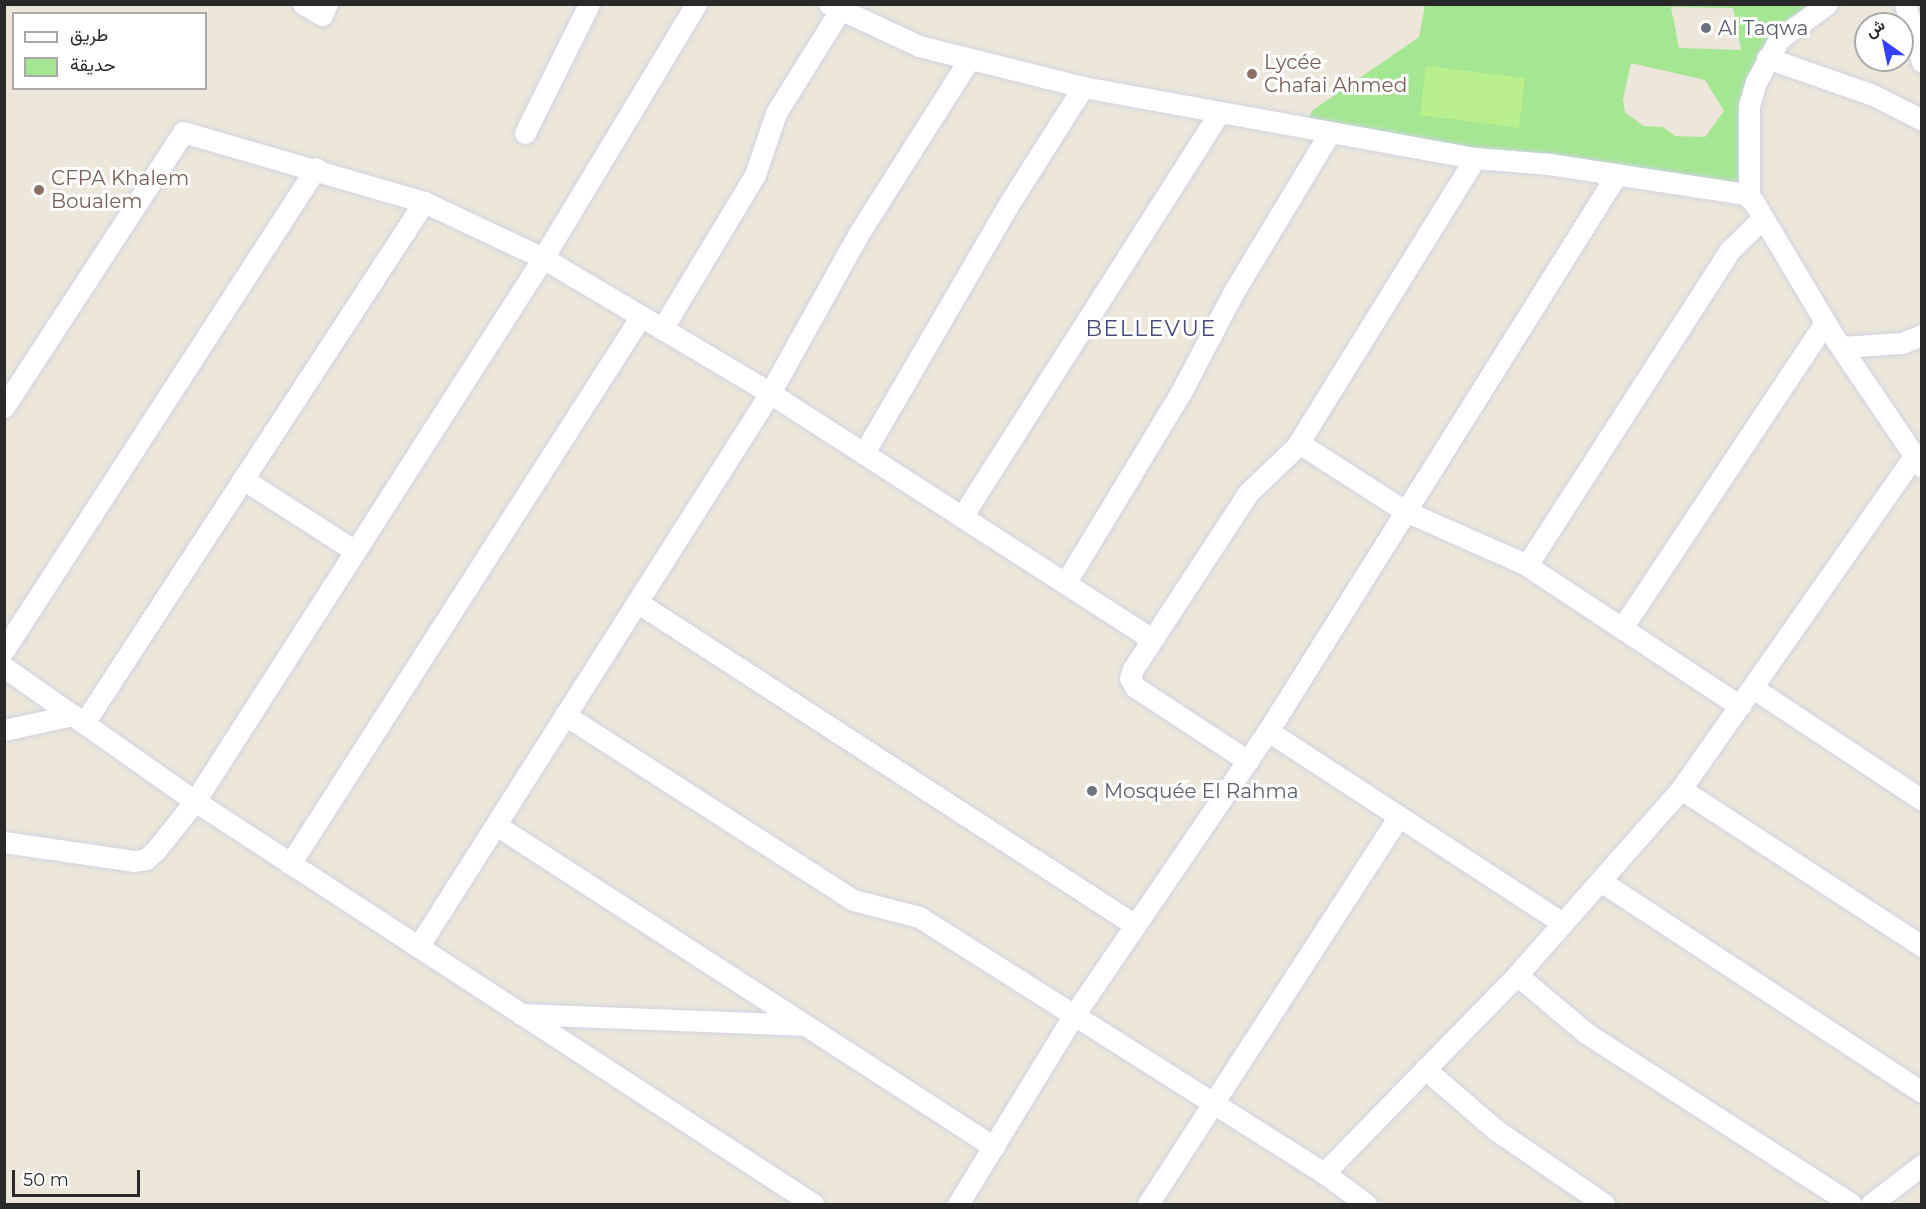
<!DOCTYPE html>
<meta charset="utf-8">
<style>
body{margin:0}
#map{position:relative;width:1926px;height:1209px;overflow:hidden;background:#ece7da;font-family:Montserrat,Vazirmatn,sans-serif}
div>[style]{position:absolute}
.green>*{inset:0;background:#a5e693}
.pitch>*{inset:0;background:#baef8e}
.roads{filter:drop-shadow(0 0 2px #cfd1e3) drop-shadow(0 0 2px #cfd1e3)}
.minor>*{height:21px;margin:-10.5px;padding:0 10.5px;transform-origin:10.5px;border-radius:10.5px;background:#fff}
.dots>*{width:16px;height:16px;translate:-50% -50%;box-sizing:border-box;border:3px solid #fff;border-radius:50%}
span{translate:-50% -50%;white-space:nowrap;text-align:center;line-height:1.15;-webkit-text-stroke:6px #fff;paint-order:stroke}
.worship-label{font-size:20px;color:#5b616d}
.left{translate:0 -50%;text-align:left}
.education-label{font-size:20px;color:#785e54}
.quarter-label{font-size:22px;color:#474a7c;letter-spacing:1.5px}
.frame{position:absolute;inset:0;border:6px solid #292929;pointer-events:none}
.legend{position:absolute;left:12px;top:12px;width:195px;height:78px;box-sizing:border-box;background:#fff;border:2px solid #a9a9a9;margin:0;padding:8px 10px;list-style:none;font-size:18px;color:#292929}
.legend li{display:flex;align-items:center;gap:12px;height:30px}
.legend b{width:30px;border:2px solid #a9a9a9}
.north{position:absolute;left:1854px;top:12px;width:60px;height:60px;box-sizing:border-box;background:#fff;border:2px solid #a9a9a9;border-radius:50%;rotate:327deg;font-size:16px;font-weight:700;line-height:24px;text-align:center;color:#292929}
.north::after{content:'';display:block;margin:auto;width:21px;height:27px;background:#3441ff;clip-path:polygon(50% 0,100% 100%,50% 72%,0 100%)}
.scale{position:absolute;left:12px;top:1170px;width:128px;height:27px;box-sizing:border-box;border:3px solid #292929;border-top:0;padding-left:8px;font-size:18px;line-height:21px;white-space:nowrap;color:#292929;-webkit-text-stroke:4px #fff;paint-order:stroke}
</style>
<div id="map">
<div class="green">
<div style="clip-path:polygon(evenodd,1425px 5px,1827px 5px,1793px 28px,1756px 82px,1745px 194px,1302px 129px,1313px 110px,1419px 37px,1425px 5px,1671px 7px,1733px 8px,1741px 50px,1679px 48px,1671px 7px,1425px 5px,1631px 63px,1705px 80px,1724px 111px,1705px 137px,1675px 136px,1663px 127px,1643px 126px,1625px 112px,1623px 100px,1631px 63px)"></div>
</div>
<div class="pitch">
<div style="clip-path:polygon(1426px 66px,1525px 78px,1519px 128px,1420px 115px)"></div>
</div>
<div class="roads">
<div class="minor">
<div style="left:303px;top:4px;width:22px;rotate:30deg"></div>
<div style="left:322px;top:15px;width:12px;rotate:-66deg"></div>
<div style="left:829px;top:4px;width:99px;rotate:25deg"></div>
<div style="left:919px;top:46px;width:169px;rotate:14deg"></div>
<div style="left:1083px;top:87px;width:398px;rotate:10.3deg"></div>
<div style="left:1475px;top:158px;width:74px;rotate:4.6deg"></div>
<div style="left:1549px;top:164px;width:198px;rotate:8.7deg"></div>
<div style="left:1745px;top:194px;width:11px;rotate:41deg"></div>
<div style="left:1753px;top:201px;width:162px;rotate:59.2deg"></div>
<div style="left:1836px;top:340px;width:153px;rotate:55.9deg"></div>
<div style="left:1905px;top:4px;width:60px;rotate:73.7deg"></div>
<div style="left:1767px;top:58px;width:112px;rotate:19.2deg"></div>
<div style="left:1873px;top:95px;width:55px;rotate:27deg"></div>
<div style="left:525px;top:133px;width:144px;rotate:-63.6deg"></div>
<div style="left:1749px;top:197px;width:91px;rotate:-90deg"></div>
<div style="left:1749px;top:106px;width:25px;rotate:-74deg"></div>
<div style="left:1756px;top:82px;width:49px;rotate:-61.9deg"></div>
<div style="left:1779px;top:39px;width:59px;rotate:-36.1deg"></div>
<div style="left:662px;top:329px;width:180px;rotate:-58.9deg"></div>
<div style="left:755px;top:175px;width:65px;rotate:-71.3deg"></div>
<div style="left:776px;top:113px;width:121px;rotate:-58.1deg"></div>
<div style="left:1841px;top:347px;width:61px;rotate:-3.8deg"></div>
<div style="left:1902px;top:343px;width:22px;rotate:-22deg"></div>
<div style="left:4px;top:407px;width:328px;rotate:-56.9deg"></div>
<div style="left:183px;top:132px;width:251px;rotate:16.2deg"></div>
<div style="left:424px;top:202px;width:132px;rotate:25.2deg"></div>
<div style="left:543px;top:258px;width:264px;rotate:30.7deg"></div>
<div style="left:770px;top:393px;width:454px;rotate:32.8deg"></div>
<div style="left:1299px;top:443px;width:126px;rotate:32.7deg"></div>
<div style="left:1405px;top:511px;width:129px;rotate:23.8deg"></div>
<div style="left:1523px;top:563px;width:260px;rotate:33.4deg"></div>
<div style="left:864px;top:453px;width:294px;rotate:-59.8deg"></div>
<div style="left:1012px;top:199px;width:133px;rotate:-57.6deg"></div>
<div style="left:243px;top:479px;width:133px;rotate:32.7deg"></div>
<div style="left:963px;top:515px;width:477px;rotate:-57.5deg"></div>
<div style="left:1527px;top:565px;width:373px;rotate:-57.2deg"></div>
<div style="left:1729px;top:251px;width:47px;rotate:-44.1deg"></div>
<div style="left:1066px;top:582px;width:220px;rotate:-58.8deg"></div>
<div style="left:1180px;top:394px;width:114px;rotate:-62.3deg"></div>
<div style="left:1233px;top:293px;width:186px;rotate:-58.9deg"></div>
<div style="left:637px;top:602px;width:594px;rotate:32.97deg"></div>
<div style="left:1622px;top:628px;width:367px;rotate:-56.4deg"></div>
<div style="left:4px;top:650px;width:574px;rotate:-57.08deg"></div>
<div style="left:4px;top:667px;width:233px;rotate:35.1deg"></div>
<div style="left:195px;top:801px;width:738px;rotate:33.11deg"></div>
<div style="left:1753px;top:688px;width:203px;rotate:33.5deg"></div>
<div style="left:565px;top:715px;width:342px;rotate:32.7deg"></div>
<div style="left:853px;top:900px;width:68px;rotate:14.4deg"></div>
<div style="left:919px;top:917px;width:479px;rotate:32.3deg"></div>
<div style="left:1324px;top:1173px;width:52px;rotate:36.4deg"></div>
<div style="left:84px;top:723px;width:622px;rotate:-56.87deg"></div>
<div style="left:4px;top:730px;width:70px;rotate:-12.4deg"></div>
<div style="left:1268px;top:731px;width:352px;rotate:33.1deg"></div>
<div style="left:1248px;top:761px;width:135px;rotate:-146.8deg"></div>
<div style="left:1135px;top:687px;width:10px;rotate:-119deg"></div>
<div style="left:1130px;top:678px;width:9px;rotate:-72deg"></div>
<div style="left:1133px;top:669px;width:210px;rotate:-56.8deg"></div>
<div style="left:1248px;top:493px;width:66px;rotate:-43.8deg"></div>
<div style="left:1296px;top:447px;width:340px;rotate:-58.2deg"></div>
<div style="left:1681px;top:789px;width:288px;rotate:33.1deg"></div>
<div style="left:496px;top:825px;width:593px;rotate:32.89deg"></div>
<div style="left:4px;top:842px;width:131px;rotate:8.3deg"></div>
<div style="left:134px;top:861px;width:12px;rotate:-9deg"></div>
<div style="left:146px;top:859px;width:12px;rotate:-42deg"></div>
<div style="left:155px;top:851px;width:64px;rotate:-51.3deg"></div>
<div style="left:195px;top:801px;width:645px;rotate:-57.34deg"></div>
<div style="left:543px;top:258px;width:297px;rotate:-58.9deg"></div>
<div style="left:290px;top:864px;width:651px;rotate:-57.36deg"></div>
<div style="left:1602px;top:882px;width:383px;rotate:33.3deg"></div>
<div style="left:418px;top:947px;width:656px;rotate:-57.57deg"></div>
<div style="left:770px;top:393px;width:183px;rotate:-60.9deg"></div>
<div style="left:859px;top:233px;width:204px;rotate:-57.6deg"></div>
<div style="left:1517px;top:975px;width:90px;rotate:40deg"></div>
<div style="left:1586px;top:1033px;width:315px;rotate:32.8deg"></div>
<div style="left:521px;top:1014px;width:283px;rotate:2.2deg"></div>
<div style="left:1425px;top:1069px;width:94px;rotate:40.7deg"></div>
<div style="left:1496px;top:1130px;width:131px;rotate:34.4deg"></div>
<div style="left:1324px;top:1173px;width:277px;rotate:-45.7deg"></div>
<div style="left:1517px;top:975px;width:248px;rotate:-48.6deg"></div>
<div style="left:1681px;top:789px;width:406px;rotate:-55deg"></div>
<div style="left:958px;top:1204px;width:222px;rotate:-58.5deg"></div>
<div style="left:1074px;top:1015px;width:344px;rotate:-55.7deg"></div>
<div style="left:1268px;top:731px;width:657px;rotate:-57.93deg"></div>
<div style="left:1148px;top:1204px;width:462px;rotate:-57.1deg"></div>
<div style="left:1871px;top:1204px;width:64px;rotate:-37.4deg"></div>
</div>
</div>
<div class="dots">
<div style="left:1706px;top:28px;background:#6b7280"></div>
<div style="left:1252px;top:74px;background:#8d6e63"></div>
<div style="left:39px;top:190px;background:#8d6e63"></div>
<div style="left:1092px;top:791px;background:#6b7280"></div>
</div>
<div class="worship-label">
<span class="left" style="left:1718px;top:28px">Al Taqwa</span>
<span class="left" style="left:1104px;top:791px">Mosquée El Rahma</span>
</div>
<div class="education-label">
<span class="left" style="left:1264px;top:74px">Lycée<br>Chafai Ahmed</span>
<span class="left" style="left:51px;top:190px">CFPA Khalem<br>Boualem</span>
</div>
<div class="quarter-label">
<span style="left:1151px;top:329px">BELLEVUE</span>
</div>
<div class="frame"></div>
<ul class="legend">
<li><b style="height:8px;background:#fff"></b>طريق</li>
<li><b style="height:16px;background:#a5e693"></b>حديقة</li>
</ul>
<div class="north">ش</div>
<div class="scale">50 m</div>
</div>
